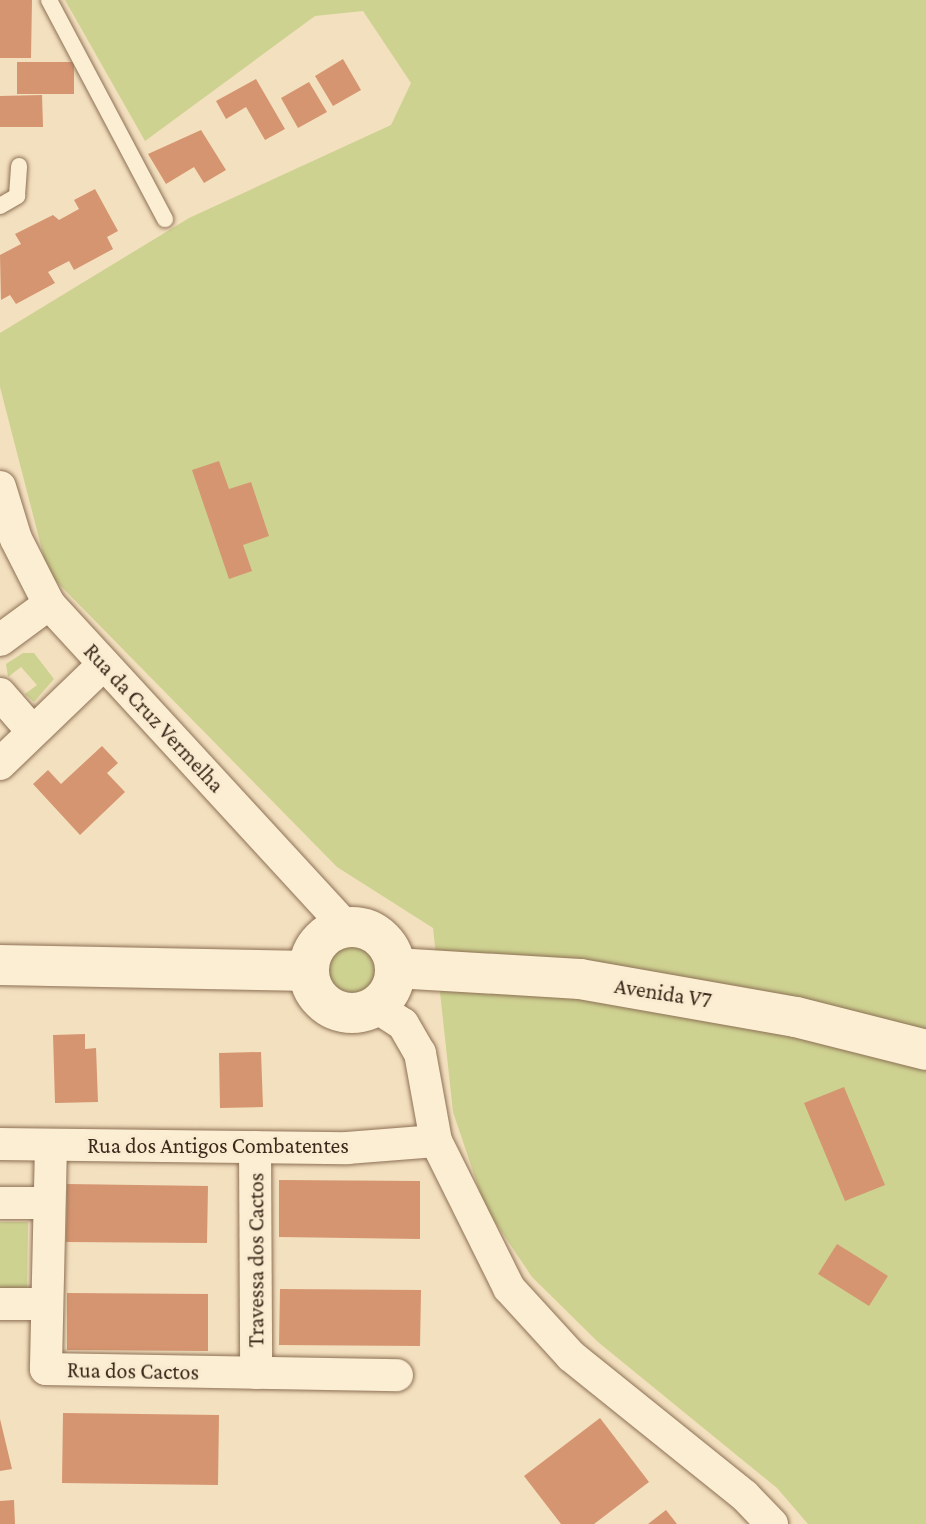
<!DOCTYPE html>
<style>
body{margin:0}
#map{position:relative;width:926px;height:1524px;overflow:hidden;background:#f3e0bf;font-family:"Crimson Pro",serif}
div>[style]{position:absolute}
.green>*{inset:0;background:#ced291}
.round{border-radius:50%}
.building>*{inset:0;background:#d59570}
.roads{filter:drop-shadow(0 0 2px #8d7055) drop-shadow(0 0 2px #8d7055)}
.service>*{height:16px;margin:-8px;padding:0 8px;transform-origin:8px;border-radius:8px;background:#fceed3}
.minor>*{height:32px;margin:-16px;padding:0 16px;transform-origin:16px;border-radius:16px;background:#fceed3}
.tertiary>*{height:40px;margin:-20px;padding:0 20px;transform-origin:20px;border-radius:20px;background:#fceed3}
.tertiary>.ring{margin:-20px;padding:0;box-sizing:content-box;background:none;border:40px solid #fceed3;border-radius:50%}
span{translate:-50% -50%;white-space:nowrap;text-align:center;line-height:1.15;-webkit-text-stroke:6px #f9ebcf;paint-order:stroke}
.street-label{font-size:22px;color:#3b291b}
</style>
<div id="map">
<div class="green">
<div style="clip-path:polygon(65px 0,926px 0,926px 1524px,808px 1524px,777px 1488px,598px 1342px,532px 1277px,485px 1207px,453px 1112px,433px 928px,337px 867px,48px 573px,0 387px,0 333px,189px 218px,391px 125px,411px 83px,363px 11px,315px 16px,145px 141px)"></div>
<div style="clip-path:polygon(23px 653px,34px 653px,54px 679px,34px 702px,25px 694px,37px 685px,21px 667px,8px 677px,6px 664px)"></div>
<div class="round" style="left:319px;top:938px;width:64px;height:64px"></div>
<div style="clip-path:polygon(0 1222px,28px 1222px,27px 1292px,0 1292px)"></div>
</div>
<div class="building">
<div style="clip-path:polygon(0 0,32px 0,31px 58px,0 58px)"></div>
<div style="clip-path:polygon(343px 59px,361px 90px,333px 106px,315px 76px)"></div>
<div style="clip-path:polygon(17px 62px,74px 62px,74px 94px,17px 94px)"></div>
<div style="clip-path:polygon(256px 79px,285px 129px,265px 140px,246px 107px,226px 119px,216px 101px)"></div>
<div style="clip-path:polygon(309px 82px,327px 112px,298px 128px,281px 98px)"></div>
<div style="clip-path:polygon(42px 95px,43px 127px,0 127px,0 96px)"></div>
<div style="clip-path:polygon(201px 130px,226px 170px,204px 183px,194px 167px,166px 184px,148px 154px)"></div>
<div style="clip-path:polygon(95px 189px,118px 231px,107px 237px,113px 249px,74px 270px,69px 261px,48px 272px,55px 283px,16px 304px,10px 295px,1px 300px,0 255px,21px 244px,15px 234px,53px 215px,59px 220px,79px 209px,74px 200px)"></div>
<div style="clip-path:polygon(219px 461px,229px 489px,251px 482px,269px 536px,243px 545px,252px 571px,229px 579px,192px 470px)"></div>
<div style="clip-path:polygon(102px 746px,118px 763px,107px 773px,125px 792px,80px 835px,33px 784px,48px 770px,61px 784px)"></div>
<div style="clip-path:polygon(85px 1034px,85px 1049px,96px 1048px,98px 1102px,55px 1103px,53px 1035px)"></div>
<div style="clip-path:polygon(261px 1052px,263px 1107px,220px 1108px,219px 1053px)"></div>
<div style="clip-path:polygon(844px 1087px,885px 1185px,845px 1201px,804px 1103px)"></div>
<div style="clip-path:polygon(279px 1180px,420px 1181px,420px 1239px,279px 1237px)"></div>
<div style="clip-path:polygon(67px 1184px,208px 1186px,207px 1243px,66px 1242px)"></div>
<div style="clip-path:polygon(837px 1244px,888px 1276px,869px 1306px,818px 1274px)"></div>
<div style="clip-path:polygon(280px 1289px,421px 1290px,420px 1346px,279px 1345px)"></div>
<div style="clip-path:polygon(67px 1293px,208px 1294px,208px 1351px,67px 1350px)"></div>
<div style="clip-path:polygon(63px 1413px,219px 1415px,218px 1485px,62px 1483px)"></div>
<div style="clip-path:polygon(600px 1418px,649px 1482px,594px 1524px,561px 1524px,524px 1476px)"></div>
<div style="clip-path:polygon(0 1419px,12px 1469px,0 1471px)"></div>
<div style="clip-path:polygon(14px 1500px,15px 1524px,0 1524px,0 1501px)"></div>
<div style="clip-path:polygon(666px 1510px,677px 1524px,648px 1524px)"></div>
</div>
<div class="roads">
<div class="service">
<div style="left:49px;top:0;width:248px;rotate:62.1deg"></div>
<div style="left:0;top:206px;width:20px;rotate:-30deg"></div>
<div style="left:17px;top:196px;width:30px;rotate:-86deg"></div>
</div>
<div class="minor">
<div style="left:0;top:487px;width:54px;rotate:72.9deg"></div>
<div style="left:16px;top:539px;width:73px;rotate:63.1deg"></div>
<div style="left:49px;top:604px;width:439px;rotate:47.4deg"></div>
<div style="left:0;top:640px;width:61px;rotate:-36.3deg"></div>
<div style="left:0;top:694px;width:50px;rotate:49deg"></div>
<div style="left:0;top:764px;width:144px;rotate:-43.9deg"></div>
<div style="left:375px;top:1006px;width:33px;rotate:33deg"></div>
<div style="left:403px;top:1024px;width:34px;rotate:60deg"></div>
<div style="left:420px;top:1053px;width:89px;rotate:79.7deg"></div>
<div style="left:436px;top:1141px;width:164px;rotate:63.6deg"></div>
<div style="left:509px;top:1288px;width:92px;rotate:47.6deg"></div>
<div style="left:571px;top:1356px;width:223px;rotate:38.8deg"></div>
<div style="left:745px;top:1496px;width:39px;rotate:46deg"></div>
<div style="left:0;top:1144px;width:347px;rotate:0.7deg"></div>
<div style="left:347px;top:1148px;width:89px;rotate:-4.5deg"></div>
<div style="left:51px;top:1145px;width:224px;rotate:91.3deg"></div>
<div style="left:46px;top:1369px;width:351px;rotate:1deg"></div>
<div style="left:255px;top:1147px;width:226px;rotate:89.7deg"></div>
<div style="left:0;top:1203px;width:49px"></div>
<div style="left:0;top:1304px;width:47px"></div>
</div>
<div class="tertiary">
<div class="ring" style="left:309px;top:927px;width:46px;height:46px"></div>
<div style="left:0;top:965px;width:309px;rotate:1.1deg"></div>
<div style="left:395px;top:968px;width:185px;rotate:3.4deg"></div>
<div style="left:580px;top:979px;width:219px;rotate:10deg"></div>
<div style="left:796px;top:1017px;width:134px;rotate:14.2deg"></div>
</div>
</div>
<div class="street-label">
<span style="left:154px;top:718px;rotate:47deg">Rua da Cruz Vermelha</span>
<span style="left:663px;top:993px;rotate:9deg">Avenida V7</span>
<span style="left:218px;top:1146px">Rua dos Antigos Combatentes</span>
<span style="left:256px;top:1260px;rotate:-90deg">Travessa dos Cactos</span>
<span style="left:133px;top:1371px;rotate:1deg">Rua dos Cactos</span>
</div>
</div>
